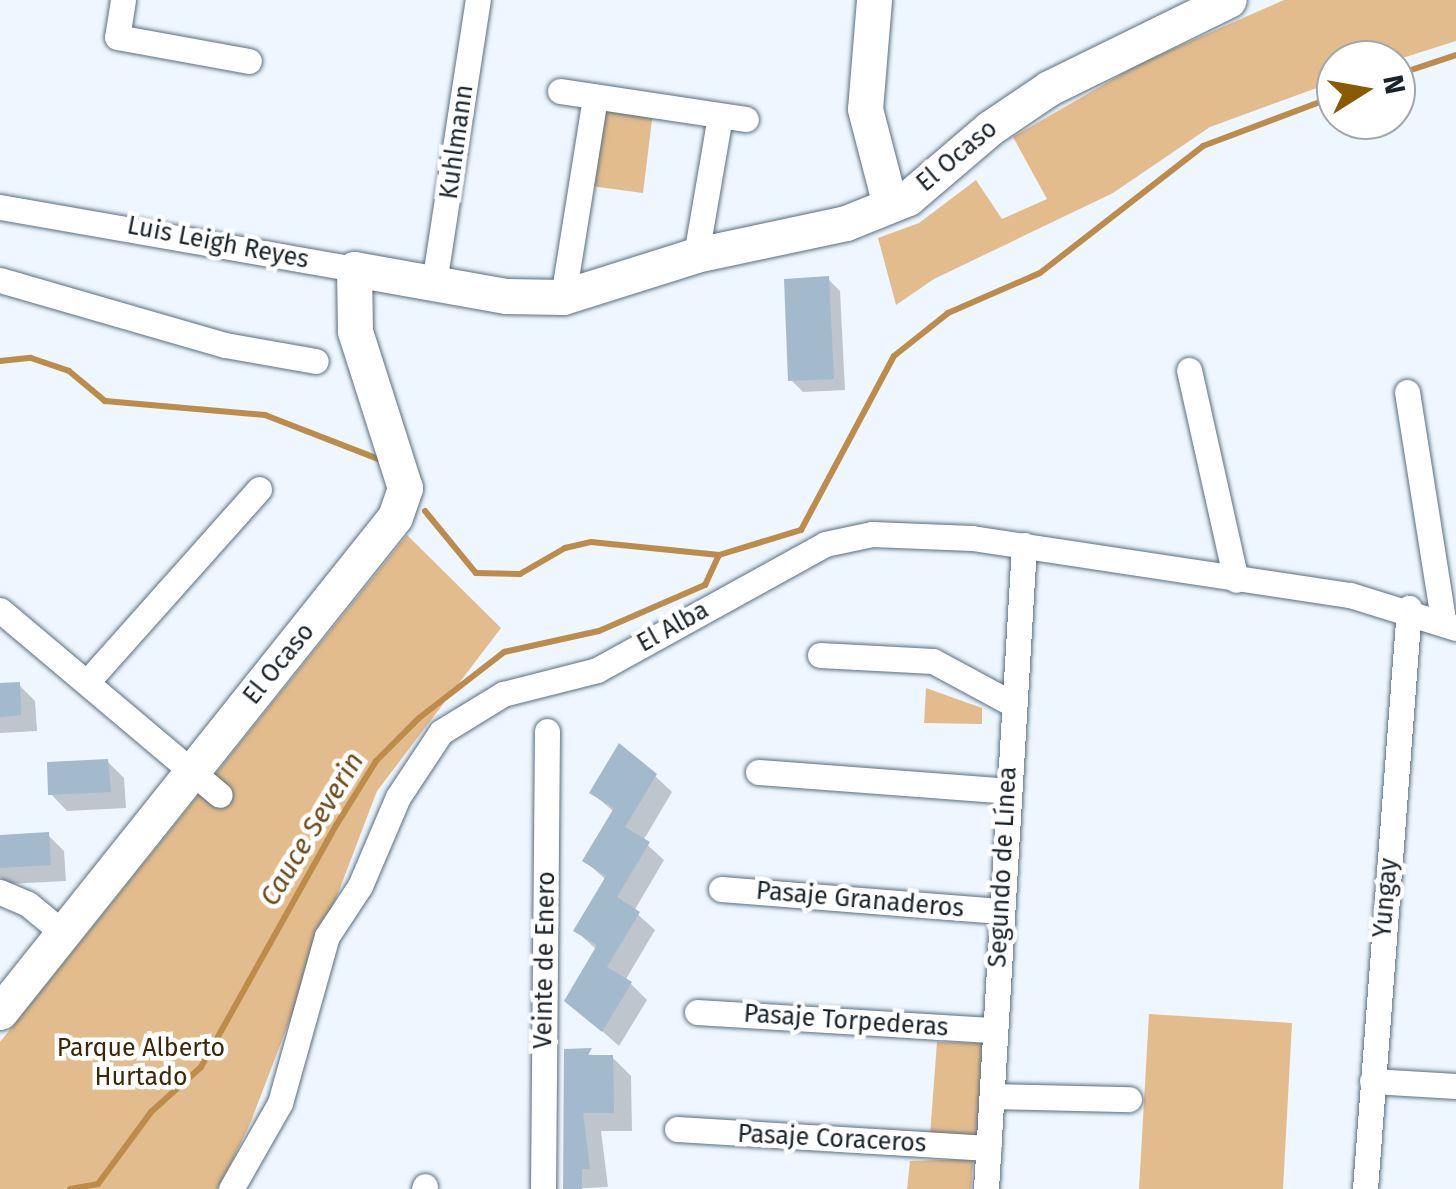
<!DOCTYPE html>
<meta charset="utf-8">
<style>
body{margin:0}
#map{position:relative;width:1456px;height:1189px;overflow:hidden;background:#eef7ff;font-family:"Fira Sans",sans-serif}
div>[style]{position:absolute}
.green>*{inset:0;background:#e3bc8d}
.shadow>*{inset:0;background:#0003}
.stream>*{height:6px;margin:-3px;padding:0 3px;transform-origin:3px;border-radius:3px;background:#bd8c4a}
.building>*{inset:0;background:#a3b9cc}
.roads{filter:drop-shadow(0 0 2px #596e7f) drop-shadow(0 0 2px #596e7f)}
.street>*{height:25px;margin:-12.5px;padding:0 12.5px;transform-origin:12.5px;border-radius:12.5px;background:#fff}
.secondary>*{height:35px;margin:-17.5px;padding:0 17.5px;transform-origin:17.5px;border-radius:17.5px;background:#fff}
span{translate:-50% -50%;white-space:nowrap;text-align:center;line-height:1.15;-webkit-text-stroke:9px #fff;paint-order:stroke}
.street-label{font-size:25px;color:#1a232a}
.park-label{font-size:25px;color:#3c2709}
.water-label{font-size:28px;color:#6d4a19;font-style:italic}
.north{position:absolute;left:1316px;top:40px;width:100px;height:100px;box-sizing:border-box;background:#fff;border:2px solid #a3a7aa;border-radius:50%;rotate:79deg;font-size:28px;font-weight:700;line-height:40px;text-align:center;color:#1a232a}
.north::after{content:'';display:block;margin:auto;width:35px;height:45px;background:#8b5902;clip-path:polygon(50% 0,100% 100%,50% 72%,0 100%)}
</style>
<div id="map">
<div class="green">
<div style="clip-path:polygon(1284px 0,1456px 0,1456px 41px,1396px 60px,1336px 60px,1336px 81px,1210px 127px,1113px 193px,934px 279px,896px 305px,878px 238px,919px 223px,976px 180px,1002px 219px,1047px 199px,1013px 137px,1141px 63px)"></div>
<div style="clip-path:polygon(601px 106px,653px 112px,643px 193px,591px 186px)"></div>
<div style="clip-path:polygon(407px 535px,501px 628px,377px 791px,250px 1124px,221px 1184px,217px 1189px,0 1189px,0 1042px)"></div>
<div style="clip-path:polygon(926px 688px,982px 708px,982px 724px,924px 723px)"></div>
<div style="clip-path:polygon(1149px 1014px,1292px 1023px,1283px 1189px,1139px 1189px)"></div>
<div style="clip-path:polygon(937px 1042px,984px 1043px,978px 1135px,930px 1135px)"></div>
<div style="clip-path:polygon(973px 1159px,971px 1189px,907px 1189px,910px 1161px)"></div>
</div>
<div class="shadow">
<div style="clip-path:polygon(828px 279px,840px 291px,845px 390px,803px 392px,791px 380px)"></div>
<div style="clip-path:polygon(19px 685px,35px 701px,37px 731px,0 733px,0 686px)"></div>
<div style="clip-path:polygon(107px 761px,124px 778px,126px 808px,67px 811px,51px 794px)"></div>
<div style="clip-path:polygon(655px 776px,672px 792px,643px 841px,664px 860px,634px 911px,655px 930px,626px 979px,647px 1000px,619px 1046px,567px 1000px,597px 950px,576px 931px,606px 880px,585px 861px,614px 812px,592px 793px)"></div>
<div style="clip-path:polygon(48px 835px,64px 851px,66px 881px,8px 884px,0 877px,0 837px)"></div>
<div style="clip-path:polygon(567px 1052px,612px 1057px,631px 1076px,632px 1131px,601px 1131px,608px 1187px,566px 1189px)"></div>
</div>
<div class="stream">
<div style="left:1396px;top:75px;width:63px;rotate:-18.4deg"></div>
<div style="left:0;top:361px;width:31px;rotate:-6deg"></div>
<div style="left:31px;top:358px;width:40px;rotate:18.9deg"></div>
<div style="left:69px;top:371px;width:47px;rotate:39.8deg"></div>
<div style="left:105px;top:401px;width:161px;rotate:5deg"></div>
<div style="left:265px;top:415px;width:124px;rotate:21.2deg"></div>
<div style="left:425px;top:511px;width:80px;rotate:50.6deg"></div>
<div style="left:476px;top:573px;width:44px;rotate:1.3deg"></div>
<div style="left:520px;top:574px;width:52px;rotate:-30deg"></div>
<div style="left:565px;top:548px;width:27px;rotate:-13deg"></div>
<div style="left:591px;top:542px;width:129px;rotate:5.8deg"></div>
<div style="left:719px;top:555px;width:86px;rotate:-17deg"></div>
<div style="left:801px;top:530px;width:197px;rotate:-61.9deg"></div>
<div style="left:894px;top:356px;width:69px;rotate:-38.5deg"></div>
<div style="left:948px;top:313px;width:100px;rotate:-23.5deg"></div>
<div style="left:1040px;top:273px;width:207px;rotate:-37.9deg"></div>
<div style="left:1203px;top:146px;width:142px;rotate:-20.6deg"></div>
<div style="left:70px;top:1189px;width:28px;rotate:-10deg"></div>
<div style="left:98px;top:1184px;width:89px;rotate:-53.6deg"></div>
<div style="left:151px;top:1112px;width:67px;rotate:-42deg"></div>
<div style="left:201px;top:1067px;width:278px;rotate:-60.8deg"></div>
<div style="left:337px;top:824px;width:74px;rotate:-58.2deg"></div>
<div style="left:376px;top:761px;width:61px;rotate:-45deg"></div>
<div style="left:419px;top:718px;width:108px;rotate:-37.8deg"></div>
<div style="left:504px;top:652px;width:97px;rotate:-12.5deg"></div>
<div style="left:599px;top:631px;width:116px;rotate:-23.5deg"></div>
<div style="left:705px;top:585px;width:33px;rotate:-65deg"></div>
</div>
<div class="building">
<div style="clip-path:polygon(829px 276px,834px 379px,788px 381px,784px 279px)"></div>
<div style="clip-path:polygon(20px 682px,21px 715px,0 717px,0 683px)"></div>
<div style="clip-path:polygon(619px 743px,657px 774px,625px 827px,650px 842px,617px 897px,640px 912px,607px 967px,632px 982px,602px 1032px,564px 1001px,597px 945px,573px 931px,606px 876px,582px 861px,614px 808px,589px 793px)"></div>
<div style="clip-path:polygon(108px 759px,111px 792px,48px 795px,47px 762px)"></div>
<div style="clip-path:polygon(49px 832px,51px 865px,0 868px,0 835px)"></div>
<div style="clip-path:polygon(592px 1048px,588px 1055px,613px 1055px,614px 1113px,583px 1113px,590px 1169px,582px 1169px,582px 1189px,563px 1189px,564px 1049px)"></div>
</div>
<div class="roads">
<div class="street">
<div style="left:123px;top:0;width:37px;rotate:99deg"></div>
<div style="left:117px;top:37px;width:134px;rotate:10.3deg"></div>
<div style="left:560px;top:91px;width:188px;rotate:8.6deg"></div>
<div style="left:0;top:207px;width:359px;rotate:9.9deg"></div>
<div style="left:696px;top:255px;width:141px;rotate:-80.2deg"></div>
<div style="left:0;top:280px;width:234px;rotate:16.1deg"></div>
<div style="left:225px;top:345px;width:92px;rotate:10deg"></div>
<div style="left:434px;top:283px;width:286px;rotate:-81.2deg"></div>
<div style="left:563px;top:297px;width:203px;rotate:-80.9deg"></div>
<div style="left:1189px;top:370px;width:215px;rotate:77.4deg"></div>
<div style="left:1407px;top:392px;width:231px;rotate:81deg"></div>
<div style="left:0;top:610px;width:287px;rotate:40.1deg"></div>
<div style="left:820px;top:655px;width:113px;rotate:3deg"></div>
<div style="left:933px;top:661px;width:91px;rotate:28.3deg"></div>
<div style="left:88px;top:681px;width:257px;rotate:-48.3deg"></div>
<div style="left:758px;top:772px;width:251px;rotate:4.3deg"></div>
<div style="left:721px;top:889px;width:280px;rotate:4.5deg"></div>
<div style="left:0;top:892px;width:30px;rotate:23deg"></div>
<div style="left:28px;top:904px;width:45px;rotate:39.6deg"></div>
<div style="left:697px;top:1012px;width:298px;rotate:3.5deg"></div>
<div style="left:1372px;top:1081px;width:84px;rotate:3.4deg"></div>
<div style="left:992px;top:1096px;width:137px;rotate:1.3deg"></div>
<div style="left:677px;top:1129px;width:312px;rotate:3.5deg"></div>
<div style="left:231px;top:1189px;width:99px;rotate:-60.3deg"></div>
<div style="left:280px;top:1103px;width:173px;rotate:-74.3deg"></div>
<div style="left:327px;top:936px;width:60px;rotate:-56.6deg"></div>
<div style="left:360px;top:886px;width:97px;rotate:-66.9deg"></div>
<div style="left:398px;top:797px;width:78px;rotate:-56.5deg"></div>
<div style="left:441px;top:732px;width:73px;rotate:-31.5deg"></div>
<div style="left:503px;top:694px;width:97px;rotate:-14.3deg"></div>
<div style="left:597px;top:670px;width:260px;rotate:-28.9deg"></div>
<div style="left:825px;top:544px;width:48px;rotate:-12deg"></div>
<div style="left:872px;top:534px;width:100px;rotate:2.3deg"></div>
<div style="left:972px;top:538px;width:382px;rotate:8.6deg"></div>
<div style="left:1350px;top:595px;width:111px;rotate:17.3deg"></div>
<div style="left:424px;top:1189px;width:3px;rotate:-72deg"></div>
<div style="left:543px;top:1189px;width:458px;rotate:-89.5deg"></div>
<div style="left:986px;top:1189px;width:645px;rotate:-86.62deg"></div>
<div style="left:1365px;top:1189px;width:583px;rotate:-85.67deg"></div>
</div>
<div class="secondary">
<div style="left:874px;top:0;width:109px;rotate:94.7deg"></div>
<div style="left:865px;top:109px;width:99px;rotate:75.4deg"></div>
<div style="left:0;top:1012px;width:633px;rotate:-51.41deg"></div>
<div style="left:395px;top:517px;width:31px;rotate:-71deg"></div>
<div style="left:405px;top:488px;width:165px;rotate:-107.7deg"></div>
<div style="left:355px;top:331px;width:62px;rotate:-90.9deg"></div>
<div style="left:354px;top:269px;width:154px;rotate:10.1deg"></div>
<div style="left:506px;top:296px;width:57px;rotate:1deg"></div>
<div style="left:563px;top:297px;width:139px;rotate:-17.5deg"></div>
<div style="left:696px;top:255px;width:153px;rotate:-12deg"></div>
<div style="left:846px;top:223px;width:67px;rotate:-22deg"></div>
<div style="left:908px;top:198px;width:108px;rotate:-40.5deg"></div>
<div style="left:990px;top:128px;width:71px;rotate:-34.1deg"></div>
<div style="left:1049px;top:88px;width:200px;rotate:-26.1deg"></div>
</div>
</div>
<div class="street-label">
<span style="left:457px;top:142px;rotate:-82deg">Kuhlmann</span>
<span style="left:957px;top:156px;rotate:-40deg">El Ocaso</span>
<span style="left:218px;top:243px;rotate:11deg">Luis Leigh Reyes</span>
<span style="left:673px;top:627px;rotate:-29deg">El Alba</span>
<span style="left:279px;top:664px;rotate:-51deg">El Ocaso</span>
<span style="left:1003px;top:867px;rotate:-87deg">Segundo de Línea</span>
<span style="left:1386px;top:898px;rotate:-85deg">Yungay</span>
<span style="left:860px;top:900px;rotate:5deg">Pasaje Granaderos</span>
<span style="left:545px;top:960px;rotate:-89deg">Veinte de Enero</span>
<span style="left:846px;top:1021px;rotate:4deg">Pasaje Torpederas</span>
<span style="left:832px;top:1139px;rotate:3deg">Pasaje Coraceros</span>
</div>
<div class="park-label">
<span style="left:141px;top:1063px">Parque Alberto<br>Hurtado</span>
</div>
<div class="water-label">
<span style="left:312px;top:829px;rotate:-59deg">Cauce Severin</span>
</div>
<div class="north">N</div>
</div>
